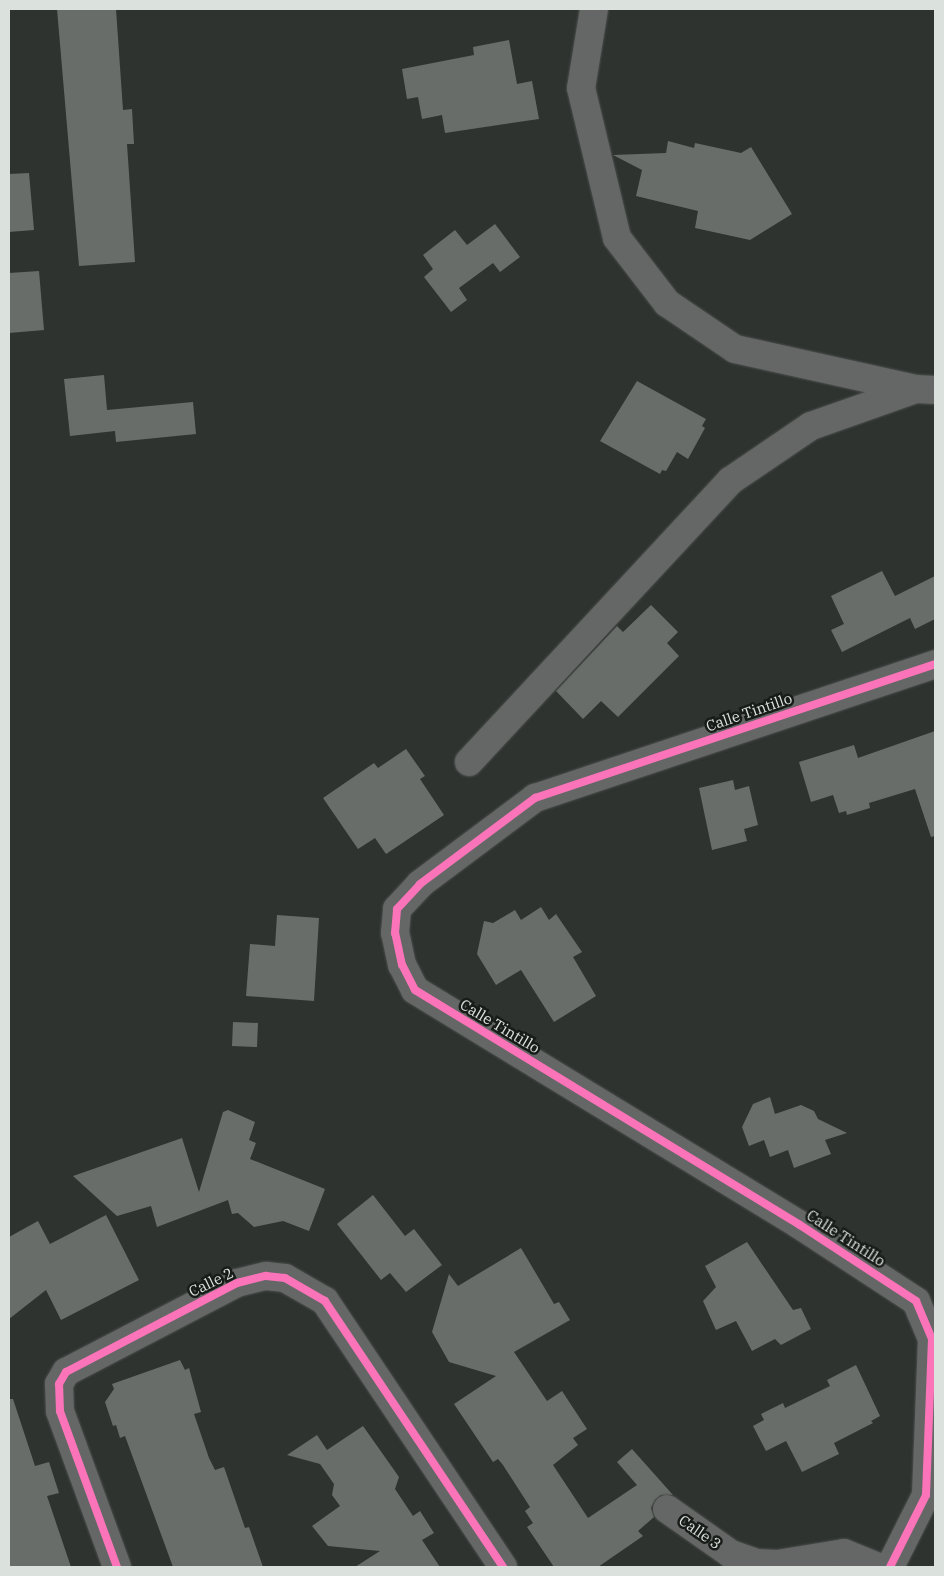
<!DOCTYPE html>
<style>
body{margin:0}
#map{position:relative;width:944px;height:1576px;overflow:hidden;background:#2e3330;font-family:"IBM Plex Serif",serif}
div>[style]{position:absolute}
.building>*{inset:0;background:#696d6a}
.roads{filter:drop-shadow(0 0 1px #4b4e4c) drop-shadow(0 0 1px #4b4e4c)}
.street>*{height:28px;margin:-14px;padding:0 14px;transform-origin:14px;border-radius:14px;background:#646765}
.cycleway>*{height:8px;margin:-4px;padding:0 4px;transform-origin:4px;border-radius:4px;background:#fb73b8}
span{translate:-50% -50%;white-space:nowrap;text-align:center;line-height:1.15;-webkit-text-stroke:5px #181c19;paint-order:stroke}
.street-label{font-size:15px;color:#dbe1dd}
.frame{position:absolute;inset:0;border:10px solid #dbe1dd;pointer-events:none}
</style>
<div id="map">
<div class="building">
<div style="clip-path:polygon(57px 9px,116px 9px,123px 110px,132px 109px,134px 144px,127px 144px,135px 262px,79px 266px)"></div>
<div style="clip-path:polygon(509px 40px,517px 84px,532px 81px,539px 119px,445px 133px,442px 115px,422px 119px,418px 97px,407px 99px,402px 69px,474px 55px,473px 47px)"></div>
<div style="clip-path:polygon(668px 141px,694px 148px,695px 143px,741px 153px,751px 147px,792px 214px,750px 240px,695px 228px,698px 211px,636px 196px,642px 170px,613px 155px,666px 153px)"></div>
<div style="clip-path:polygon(29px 173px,34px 230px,9px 232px,9px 174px)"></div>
<div style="clip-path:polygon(495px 224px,520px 257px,500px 272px,493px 263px,459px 288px,467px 300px,451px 312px,424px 277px,433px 269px,423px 255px,455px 230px,467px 245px)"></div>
<div style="clip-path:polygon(39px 271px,44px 330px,9px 333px,9px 273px)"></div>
<div style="clip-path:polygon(104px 375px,107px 410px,193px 402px,196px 434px,116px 442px,115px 431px,70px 436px,64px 379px)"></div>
<div style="clip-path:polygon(637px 381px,706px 419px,702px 426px,705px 428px,688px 459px,677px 452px,666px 471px,662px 470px,660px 474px,600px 441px)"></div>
<div style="clip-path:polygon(882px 571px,895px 596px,935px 576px,935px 619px,915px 629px,910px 618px,842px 652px,831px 630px,844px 624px,831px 596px)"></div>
<div style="clip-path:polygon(651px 605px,678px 632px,667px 643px,679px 656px,618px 717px,601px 701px,583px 719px,556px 691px,617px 626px,623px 632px)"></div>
<div style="clip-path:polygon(935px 731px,935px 836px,931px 837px,915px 789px,869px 803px,870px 808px,847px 815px,846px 811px,839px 813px,833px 795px,811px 802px,799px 762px,854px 745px,858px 758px)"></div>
<div style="clip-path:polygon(406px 749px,425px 776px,420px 779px,444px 815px,386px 854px,375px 838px,358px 849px,323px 798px,374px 763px,378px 768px)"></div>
<div style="clip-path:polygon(733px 780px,735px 790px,749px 786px,758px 825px,744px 829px,747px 841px,712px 850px,699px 788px)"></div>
<div style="clip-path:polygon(541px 907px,549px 920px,556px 914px,582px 952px,573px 957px,596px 996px,554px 1022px,521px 970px,496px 985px,477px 954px,484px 921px,493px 923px,515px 910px,521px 920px)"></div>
<div style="clip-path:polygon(277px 915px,319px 918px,314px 1001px,246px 996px,250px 944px,275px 946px)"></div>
<div style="clip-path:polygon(233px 1022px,258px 1023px,257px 1047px,232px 1046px)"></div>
<div style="clip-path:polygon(770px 1097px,775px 1114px,801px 1105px,814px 1111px,818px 1119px,847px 1133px,825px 1140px,831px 1154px,794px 1168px,788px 1150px,770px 1157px,764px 1140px,749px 1146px,742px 1127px,753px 1104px)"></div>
<div style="clip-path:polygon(228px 1110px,255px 1122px,249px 1140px,256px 1143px,250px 1159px,325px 1189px,309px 1231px,283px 1221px,254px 1227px,238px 1213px,232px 1214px,228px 1200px,157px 1227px,151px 1206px,117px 1216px,73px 1176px,182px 1138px,199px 1192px,223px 1112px)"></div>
<div style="clip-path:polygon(373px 1195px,405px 1236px,414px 1229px,442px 1265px,406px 1292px,390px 1273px,381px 1280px,337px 1224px)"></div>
<div style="clip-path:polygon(106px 1215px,139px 1280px,61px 1320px,46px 1290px,9px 1319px,9px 1237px,38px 1221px,50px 1244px)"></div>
<div style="clip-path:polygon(747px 1242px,793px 1310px,801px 1308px,811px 1329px,781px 1345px,775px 1339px,752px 1351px,736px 1321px,716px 1330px,703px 1301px,716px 1287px,705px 1266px)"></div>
<div style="clip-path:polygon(521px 1248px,554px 1304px,559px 1302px,570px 1320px,514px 1352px,547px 1401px,562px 1391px,587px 1429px,573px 1438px,578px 1445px,553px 1465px,588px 1518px,637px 1485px,617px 1462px,632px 1449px,673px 1495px,661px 1495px,655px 1500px,651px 1508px,654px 1517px,638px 1531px,643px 1536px,598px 1567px,554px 1567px,527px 1527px,533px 1523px,525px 1511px,530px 1507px,503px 1465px,498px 1459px,493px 1462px,454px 1404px,496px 1376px,449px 1362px,432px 1332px,449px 1274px,458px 1286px)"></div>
<div style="clip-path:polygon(180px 1360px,185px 1370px,189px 1368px,201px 1412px,194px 1414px,209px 1458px,215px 1470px,224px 1467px,245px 1528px,249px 1527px,263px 1567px,173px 1567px,125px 1436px,120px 1438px,116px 1425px,113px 1426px,105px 1402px,114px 1389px,112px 1384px)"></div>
<div style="clip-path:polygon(856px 1365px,880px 1416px,871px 1421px,873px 1423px,834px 1443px,839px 1454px,802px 1472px,786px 1441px,766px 1451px,753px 1426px,764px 1420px,761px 1414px,783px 1403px,785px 1408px,830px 1386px,827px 1380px)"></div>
<div style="clip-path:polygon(9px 1399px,13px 1399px,35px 1466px,49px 1462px,59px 1493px,47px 1496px,71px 1567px,9px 1567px)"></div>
<div style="clip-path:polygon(363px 1426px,399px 1477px,395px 1489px,413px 1516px,420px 1511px,434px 1533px,422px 1540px,440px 1567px,355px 1567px,380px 1551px,328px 1546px,312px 1526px,340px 1506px,332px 1495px,334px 1484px,320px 1464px,287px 1455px,317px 1435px,327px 1450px)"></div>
</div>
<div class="roads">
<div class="street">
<div style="left:594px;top:9px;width:80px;rotate:99.3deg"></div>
<div style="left:581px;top:88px;width:154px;rotate:76.5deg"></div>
<div style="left:617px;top:238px;width:82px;rotate:52.4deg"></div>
<div style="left:667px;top:303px;width:82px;rotate:34.1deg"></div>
<div style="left:735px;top:349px;width:185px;rotate:12.5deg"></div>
<div style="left:916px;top:389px;width:19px;rotate:3deg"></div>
<div style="left:469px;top:762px;width:384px;rotate:-47.1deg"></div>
<div style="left:730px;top:481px;width:98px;rotate:-34.2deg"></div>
<div style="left:811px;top:426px;width:111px;rotate:-19.4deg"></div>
<div style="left:667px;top:1509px;width:78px;rotate:35.1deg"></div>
<div style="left:731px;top:1554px;width:28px;rotate:19deg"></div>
<div style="left:757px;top:1563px;width:20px;rotate:3deg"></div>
<div style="left:777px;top:1564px;width:68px;rotate:-9.3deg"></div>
<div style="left:844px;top:1553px;width:37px;rotate:22deg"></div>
<div style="left:117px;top:1567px;width:166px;rotate:-110.1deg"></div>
<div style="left:60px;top:1411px;width:27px;rotate:-92deg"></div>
<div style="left:59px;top:1384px;width:14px;rotate:-60deg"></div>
<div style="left:66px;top:1372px;width:193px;rotate:-27.5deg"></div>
<div style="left:237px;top:1283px;width:30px;rotate:-14deg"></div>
<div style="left:266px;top:1276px;width:19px;rotate:6deg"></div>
<div style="left:285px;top:1278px;width:46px;rotate:29.9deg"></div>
<div style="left:325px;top:1301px;width:320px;rotate:56.2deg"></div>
<div style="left:890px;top:1567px;width:80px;rotate:-63.4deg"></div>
<div style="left:926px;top:1495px;width:156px;rotate:-87.8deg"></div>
<div style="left:932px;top:1339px;width:41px;rotate:-112.8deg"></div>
<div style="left:916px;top:1301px;width:139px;rotate:-146.8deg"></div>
<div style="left:800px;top:1225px;width:451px;rotate:-148.6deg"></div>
<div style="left:415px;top:990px;width:28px;rotate:-117deg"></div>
<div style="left:402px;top:965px;width:33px;rotate:-102deg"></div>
<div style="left:395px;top:933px;width:24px;rotate:-85deg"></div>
<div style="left:397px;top:909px;width:34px;rotate:-47deg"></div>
<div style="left:420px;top:884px;width:144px;rotate:-36.8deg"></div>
<div style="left:535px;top:798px;width:422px;rotate:-18.5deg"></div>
</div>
</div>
<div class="cycleway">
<div style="left:117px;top:1567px;width:166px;rotate:-110.1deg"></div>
<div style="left:60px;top:1411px;width:27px;rotate:-92deg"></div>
<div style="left:59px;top:1384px;width:14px;rotate:-60deg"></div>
<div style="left:66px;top:1372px;width:193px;rotate:-27.5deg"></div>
<div style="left:237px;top:1283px;width:30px;rotate:-14deg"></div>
<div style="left:266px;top:1276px;width:19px;rotate:6deg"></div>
<div style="left:285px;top:1278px;width:46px;rotate:29.9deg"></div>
<div style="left:325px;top:1301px;width:320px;rotate:56.2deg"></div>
<div style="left:890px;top:1567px;width:80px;rotate:-63.4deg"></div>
<div style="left:926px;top:1495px;width:156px;rotate:-87.8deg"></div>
<div style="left:932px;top:1339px;width:41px;rotate:-112.8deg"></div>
<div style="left:916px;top:1301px;width:139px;rotate:-146.8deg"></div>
<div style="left:800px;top:1225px;width:451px;rotate:-148.6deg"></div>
<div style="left:415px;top:990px;width:28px;rotate:-117deg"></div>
<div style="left:402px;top:965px;width:33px;rotate:-102deg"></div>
<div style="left:395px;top:933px;width:24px;rotate:-85deg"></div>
<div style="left:397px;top:909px;width:34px;rotate:-47deg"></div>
<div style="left:420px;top:884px;width:144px;rotate:-36.8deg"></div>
<div style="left:535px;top:798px;width:422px;rotate:-18.5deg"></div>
</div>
<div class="street-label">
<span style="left:749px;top:712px;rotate:-19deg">Calle Tintillo</span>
<span style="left:500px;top:1026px;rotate:31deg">Calle Tintillo</span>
<span style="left:846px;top:1238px;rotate:33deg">Calle Tintillo</span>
<span style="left:211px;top:1282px;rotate:-26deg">Calle 2</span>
<span style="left:700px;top:1532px;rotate:35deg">Calle 3</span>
</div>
<div class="frame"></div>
</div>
